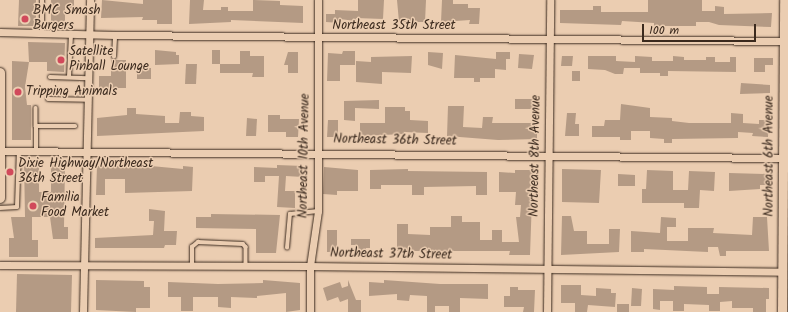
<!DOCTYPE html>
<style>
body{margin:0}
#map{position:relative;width:788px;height:312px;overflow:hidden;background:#ebcdb1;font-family:Kalam,sans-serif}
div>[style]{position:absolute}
.building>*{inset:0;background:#b49a84}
.roads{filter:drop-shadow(0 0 1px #3b2a1e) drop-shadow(0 0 1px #3b2a1e)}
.service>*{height:3.5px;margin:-1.75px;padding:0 1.75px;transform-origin:1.75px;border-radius:1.75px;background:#ebcdb1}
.minor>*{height:7px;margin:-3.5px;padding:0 3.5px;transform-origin:3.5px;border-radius:3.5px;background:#ebcdb1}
.tertiary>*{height:9px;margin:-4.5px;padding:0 4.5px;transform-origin:4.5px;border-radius:4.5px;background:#ebcdb1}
.secondary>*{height:10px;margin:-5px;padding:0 5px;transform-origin:5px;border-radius:5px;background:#ebcdb1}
.dots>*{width:11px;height:11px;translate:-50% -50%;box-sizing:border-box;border:2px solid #ebcdb1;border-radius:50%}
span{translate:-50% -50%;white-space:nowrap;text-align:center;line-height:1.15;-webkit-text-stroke:3px #ebcdb1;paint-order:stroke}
.poi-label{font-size:13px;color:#3b2a1e}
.left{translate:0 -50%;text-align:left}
.street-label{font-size:13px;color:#3b2a1e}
.scale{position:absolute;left:642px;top:24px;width:114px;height:18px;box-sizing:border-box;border:2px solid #3b2a1e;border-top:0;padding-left:5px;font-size:12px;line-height:14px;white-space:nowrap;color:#3b2a1e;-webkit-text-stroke:3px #ebcdb1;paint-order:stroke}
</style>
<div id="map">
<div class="building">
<div style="clip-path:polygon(19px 0,36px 0,36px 26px,18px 26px)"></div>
<div style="clip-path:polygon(51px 0,74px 0,74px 8px,65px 8px,65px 23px,51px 23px)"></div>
<div style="clip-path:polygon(102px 0,143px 4px,143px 0,172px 0,172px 24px,157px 24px,157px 20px,142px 20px,143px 17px,101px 18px)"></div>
<div style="clip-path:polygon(190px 0,204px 0,203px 10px,221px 10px,221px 7px,228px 7px,228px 11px,253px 11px,253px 0,280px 1px,280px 5px,303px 6px,303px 23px,231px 20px,231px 22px,189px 24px)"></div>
<div style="clip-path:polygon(358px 0,384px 0,383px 19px,356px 18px,355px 21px,340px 19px,340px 23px,326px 22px,326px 14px,335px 14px,335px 10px,358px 11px)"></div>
<div style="clip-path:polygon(397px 0,426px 0,425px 22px,399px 22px)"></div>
<div style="clip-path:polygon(442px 0,453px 0,453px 4px,468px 4px,468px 8px,480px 8px,479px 24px,469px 24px,470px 20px,441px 22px)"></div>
<div style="clip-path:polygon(648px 0,702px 0,702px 11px,715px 11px,715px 6px,724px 7px,724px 14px,772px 13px,771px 27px,719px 25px,709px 22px,696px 22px,696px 26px,654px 26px,654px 23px,622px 21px,621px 25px,560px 23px,560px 10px,593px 10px,593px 6px,601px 6px,601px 12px,648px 12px)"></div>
<div style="clip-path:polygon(28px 42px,65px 43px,64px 72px,47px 71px,47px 62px,29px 62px)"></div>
<div style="clip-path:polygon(155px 50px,176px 52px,176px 55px,179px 55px,179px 64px,155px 65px)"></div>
<div style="clip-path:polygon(212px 50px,220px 50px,220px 64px,212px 64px)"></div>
<div style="clip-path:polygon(240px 51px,250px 51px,250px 56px,264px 56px,264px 77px,252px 77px,253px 73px,220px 73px,220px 64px,240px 64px)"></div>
<div style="clip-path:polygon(343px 51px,355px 51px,355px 65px,340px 65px,340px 81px,327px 81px,328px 53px,342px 54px)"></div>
<div style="clip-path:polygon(288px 52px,298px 52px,298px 73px,288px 73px,288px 65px,284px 65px)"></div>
<div style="clip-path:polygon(428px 52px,443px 53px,442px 69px,428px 65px)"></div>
<div style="clip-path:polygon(496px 52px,510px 52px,510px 59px,506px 59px,506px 70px,495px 69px,495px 78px,480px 78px,480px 82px,474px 82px,474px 78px,454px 78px,455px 55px,496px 59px)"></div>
<div style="clip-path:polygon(519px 54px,534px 55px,532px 69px,518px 68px)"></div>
<div style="clip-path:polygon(412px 56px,411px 73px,382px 72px,382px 84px,356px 82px,356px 61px,371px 62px,371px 57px)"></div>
<div style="clip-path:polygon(562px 56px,573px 56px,572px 66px,561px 66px)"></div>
<div style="clip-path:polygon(588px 56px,616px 56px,616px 61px,635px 62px,635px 56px,652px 57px,652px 61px,673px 61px,673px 56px,684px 57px,684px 60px,706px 60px,706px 57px,715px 57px,715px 62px,730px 62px,730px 57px,736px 57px,736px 72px,668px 71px,668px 76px,660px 76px,660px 73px,640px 73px,640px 68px,624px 68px,623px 74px,615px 74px,605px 70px,588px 69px)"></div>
<div style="clip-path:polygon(754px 58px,773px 58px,773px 65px,765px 65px,765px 72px,754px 72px)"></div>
<div style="clip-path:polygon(111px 60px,126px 60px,126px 88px,99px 88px,99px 76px,111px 76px)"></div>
<div style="clip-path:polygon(12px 61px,29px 62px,25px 87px,27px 105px,31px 105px,31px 140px,12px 140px)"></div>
<div style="clip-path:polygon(186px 64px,197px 64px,196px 84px,185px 84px)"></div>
<div style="clip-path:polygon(137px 68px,151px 68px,151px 79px,137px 79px)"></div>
<div style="clip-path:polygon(572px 71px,580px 71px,580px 81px,572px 81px)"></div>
<div style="clip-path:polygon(741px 83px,770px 85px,770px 93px,740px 94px)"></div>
<div style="clip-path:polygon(515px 99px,533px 99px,533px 109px,515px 109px)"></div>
<div style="clip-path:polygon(379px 100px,379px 109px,355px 108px,355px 121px,344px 120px,344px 101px)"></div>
<div style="clip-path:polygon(621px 104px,650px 108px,650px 117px,672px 118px,672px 121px,689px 123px,731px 123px,731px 113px,743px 114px,743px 123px,759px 124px,759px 120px,769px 120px,768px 137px,752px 136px,753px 133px,738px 132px,738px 138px,672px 139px,672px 143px,664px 143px,664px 139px,650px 138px,650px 131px,631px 131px,631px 140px,620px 140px,620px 137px,592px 137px,592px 126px,604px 126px,605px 120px,620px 120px)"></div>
<div style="clip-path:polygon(448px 106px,464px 106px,463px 127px,482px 128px,483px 117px,493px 117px,492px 123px,537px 123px,537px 139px,498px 140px,447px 136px)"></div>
<div style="clip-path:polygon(385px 107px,405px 107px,405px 111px,410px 111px,410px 120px,428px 121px,428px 133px,404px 132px,404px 134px,360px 136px,360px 123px,385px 123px)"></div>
<div style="clip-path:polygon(127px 108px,136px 108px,136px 114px,165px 116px,165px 123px,179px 123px,180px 112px,191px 112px,191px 116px,204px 117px,204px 131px,97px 136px,97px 118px,127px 115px)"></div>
<div style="clip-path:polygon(567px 113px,576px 113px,575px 124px,579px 124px,579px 136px,565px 136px)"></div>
<div style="clip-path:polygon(268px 115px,280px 115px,280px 119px,299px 119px,298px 137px,286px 137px,286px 132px,268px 132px)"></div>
<div style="clip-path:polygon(247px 118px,257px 119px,256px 136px,246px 136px)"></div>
<div style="clip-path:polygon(328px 120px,338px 120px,338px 137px,327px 137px)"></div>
<div style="clip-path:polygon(24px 161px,39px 161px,39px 192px,51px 192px,51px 163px,65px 163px,64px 227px,68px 227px,68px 239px,53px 239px,50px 217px,32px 217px,32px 240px,38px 240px,38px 257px,9px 257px,9px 238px,14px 238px,11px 217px,25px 217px)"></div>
<div style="clip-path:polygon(277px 165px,303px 166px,303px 177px,286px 176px,285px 191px,295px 191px,295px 208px,277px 207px,279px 176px,265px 176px,265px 182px,254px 182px,254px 167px,277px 168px)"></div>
<div style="clip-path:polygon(97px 166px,151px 166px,183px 169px,183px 166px,193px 167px,192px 191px,125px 193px,125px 179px,105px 179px,105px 195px,96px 195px)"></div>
<div style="clip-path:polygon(324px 167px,358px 170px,358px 191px,337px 191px,337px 195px,323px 194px)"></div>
<div style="clip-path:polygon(408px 169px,408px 171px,487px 172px,487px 195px,476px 195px,476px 186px,424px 187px,424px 195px,412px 195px,412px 185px,381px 185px,381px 189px,370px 189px,370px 170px)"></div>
<div style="clip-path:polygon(562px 169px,601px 170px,599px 203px,562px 202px)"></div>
<div style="clip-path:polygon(515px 170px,533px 170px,530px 255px,509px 255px,510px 251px,397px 251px,397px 224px,408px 224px,408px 234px,430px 235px,430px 227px,451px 227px,451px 216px,462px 216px,462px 222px,480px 222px,480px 240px,492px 240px,492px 230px,502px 230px,502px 242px,519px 242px,516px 217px,520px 217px,521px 205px,515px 205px,516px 192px,499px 192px,499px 172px,515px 173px)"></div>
<div style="clip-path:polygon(647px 170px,673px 171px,673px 190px,688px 190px,689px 171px,715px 172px,714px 191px,700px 190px,699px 208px,684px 208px,684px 203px,642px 203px,642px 189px,646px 189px)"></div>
<div style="clip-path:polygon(729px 173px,768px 174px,767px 185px,760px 185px,760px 189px,729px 191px)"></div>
<div style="clip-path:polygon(618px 174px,635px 175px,635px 186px,618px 186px)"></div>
<div style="clip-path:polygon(149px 209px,165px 211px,164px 231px,177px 231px,176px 245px,165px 245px,164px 248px,95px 248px,95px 238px,153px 235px,154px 221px,149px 221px)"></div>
<div style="clip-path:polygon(211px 214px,280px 215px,276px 253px,256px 253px,256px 229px,196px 228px,196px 217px,211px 217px)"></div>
<div style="clip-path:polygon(562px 216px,571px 216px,574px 231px,587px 231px,587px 244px,609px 244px,609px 229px,620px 229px,619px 252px,561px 255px)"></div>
<div style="clip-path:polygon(661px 217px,676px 218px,676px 227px,667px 227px,667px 241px,688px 241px,688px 228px,714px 228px,713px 233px,752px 235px,753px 217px,767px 217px,769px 251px,726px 251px,726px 256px,720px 256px,718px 247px,708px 247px,708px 252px,644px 249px,644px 252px,631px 252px,631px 231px,660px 233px)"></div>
<div style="clip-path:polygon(327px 230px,337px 230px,337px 252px,327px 252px)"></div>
<div style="clip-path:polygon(351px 239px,370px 239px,370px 248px,366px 248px,366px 254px,358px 254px,358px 245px,351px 245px)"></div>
<div style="clip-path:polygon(17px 274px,72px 275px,71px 312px,16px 312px)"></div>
<div style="clip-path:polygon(96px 280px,144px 281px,144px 287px,150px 287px,150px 308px,136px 308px,136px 312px,96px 310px)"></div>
<div style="clip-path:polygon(263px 280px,300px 283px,300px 310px,286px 312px,286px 293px,257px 296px,257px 298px,231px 297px,231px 308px,218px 307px,218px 297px,193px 297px,193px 311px,181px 311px,181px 297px,168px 297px,168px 282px,218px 284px,263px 283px)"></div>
<div style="clip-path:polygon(348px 280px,356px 300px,361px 300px,361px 312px,348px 312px,348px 299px,340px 302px,338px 297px,327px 301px,323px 288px,340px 282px,342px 288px,348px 286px)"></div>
<div style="clip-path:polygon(384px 280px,440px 284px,488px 284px,488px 299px,460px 298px,460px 312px,449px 312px,449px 306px,435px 306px,435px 312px,427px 312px,427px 296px,410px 295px,409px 301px,397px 300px,397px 294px,369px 296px,369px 282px,384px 283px)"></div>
<div style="clip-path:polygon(561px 285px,581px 285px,581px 295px,596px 296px,596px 288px,611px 289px,611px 293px,616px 293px,615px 307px,588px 305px,587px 312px,575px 312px,575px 303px,561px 303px)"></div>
<div style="clip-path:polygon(674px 286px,707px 287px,707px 294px,719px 294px,719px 287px,769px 288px,769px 299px,766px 299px,766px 312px,753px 312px,753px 308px,732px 308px,732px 301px,720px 302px,720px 311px,709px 311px,709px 305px,684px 304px,684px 311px,673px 311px,673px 301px,660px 301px,660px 310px,653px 309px,653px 289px,674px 290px)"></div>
<div style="clip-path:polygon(510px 287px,518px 287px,518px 290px,535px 290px,534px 312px,523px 312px,524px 307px,504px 307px,504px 296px,510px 296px)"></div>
<div style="clip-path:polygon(632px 288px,642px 289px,641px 306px,631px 306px)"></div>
<div style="clip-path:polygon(617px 304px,629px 304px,629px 312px,617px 312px)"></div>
</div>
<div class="roads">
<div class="service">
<div style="left:42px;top:32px;width:32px;rotate:-90deg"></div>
<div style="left:114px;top:57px;width:22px;rotate:-87deg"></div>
<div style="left:50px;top:77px;width:38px;rotate:2deg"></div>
<div style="left:69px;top:77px;width:43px;rotate:-87.3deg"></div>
<div style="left:48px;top:99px;width:39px;rotate:1deg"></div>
<div style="left:36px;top:108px;width:18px;rotate:90deg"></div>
<div style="left:36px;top:126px;width:39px"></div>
<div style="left:36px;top:151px;width:25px;rotate:-90deg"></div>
<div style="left:0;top:208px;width:17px;rotate:-3deg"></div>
<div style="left:17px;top:207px;width:56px;rotate:-88deg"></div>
<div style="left:287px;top:248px;width:34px;rotate:-85deg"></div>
<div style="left:290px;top:214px;width:28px;rotate:-6deg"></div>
<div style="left:192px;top:266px;width:19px;rotate:-90deg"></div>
<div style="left:192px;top:247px;width:8px;rotate:-40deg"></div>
<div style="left:198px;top:242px;width:45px;rotate:2.5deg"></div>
<div style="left:243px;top:244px;width:4px;rotate:45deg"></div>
<div style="left:246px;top:247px;width:19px;rotate:90deg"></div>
</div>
<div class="minor">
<div style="left:0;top:32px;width:115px;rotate:1.5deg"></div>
<div style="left:115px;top:35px;width:673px;rotate:0.51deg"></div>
<div style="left:1px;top:151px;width:787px;rotate:0.51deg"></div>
<div style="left:0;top:265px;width:310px;rotate:0.2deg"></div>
<div style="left:310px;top:266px;width:472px;rotate:0.7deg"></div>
<div style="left:83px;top:312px;width:312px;rotate:-88.7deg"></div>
<div style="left:310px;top:312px;width:46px;rotate:-90deg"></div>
<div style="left:310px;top:266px;width:56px;rotate:-81.7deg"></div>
<div style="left:318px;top:211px;width:211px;rotate:-90deg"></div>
<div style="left:547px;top:312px;width:312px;rotate:-89.4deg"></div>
</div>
<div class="tertiary">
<div style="left:782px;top:312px;width:312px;rotate:-89.6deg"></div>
</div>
<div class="secondary">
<div style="left:0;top:73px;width:125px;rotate:90deg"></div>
</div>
</div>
<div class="dots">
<div style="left:25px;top:19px;background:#d1495b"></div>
<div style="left:61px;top:60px;background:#d1495b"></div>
<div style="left:18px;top:92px;background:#d1495b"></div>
<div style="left:10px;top:172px;background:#d1495b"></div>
<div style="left:33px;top:206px;background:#d1495b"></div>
</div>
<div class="poi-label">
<span class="left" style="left:33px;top:19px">BMC Smash<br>Burgers</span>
<span class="left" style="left:69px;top:60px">Satellite<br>Pinball Lounge</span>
<span class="left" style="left:26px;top:92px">Tripping Animals</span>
<span class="left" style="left:18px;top:172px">Dixie Highway/Northeast<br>36th Street</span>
<span class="left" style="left:41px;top:206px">Familia<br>Food Market</span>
</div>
<div class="street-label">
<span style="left:394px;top:26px">Northeast 35th Street</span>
<span style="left:395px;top:141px;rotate:1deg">Northeast 36th Street</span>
<span style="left:305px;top:156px;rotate:-89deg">Northeast 10th Avenue</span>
<span style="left:536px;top:156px;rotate:-89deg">Northeast 8th Avenue</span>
<span style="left:770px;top:156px;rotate:-90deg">Northeast 6th Avenue</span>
<span style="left:391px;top:255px;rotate:1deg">Northeast 37th Street</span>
</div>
<div class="scale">100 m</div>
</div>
